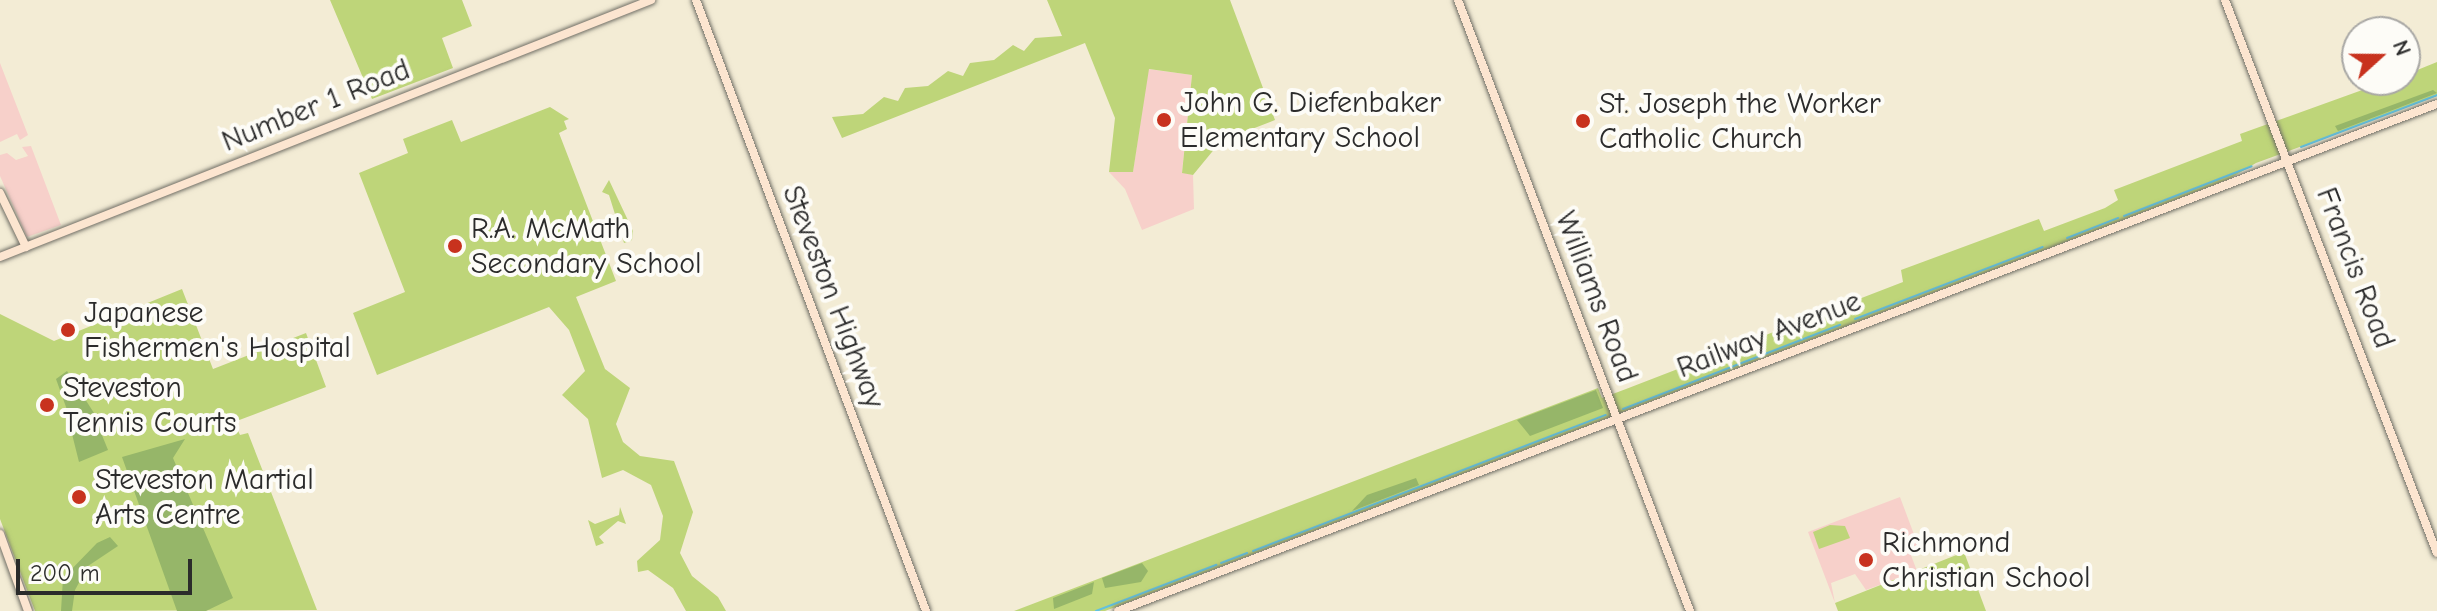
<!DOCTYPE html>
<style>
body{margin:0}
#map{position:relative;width:2437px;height:611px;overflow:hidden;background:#f3ecd5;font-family:"Comic Neue",sans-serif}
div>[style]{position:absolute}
.built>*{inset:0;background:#f7d0ca}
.green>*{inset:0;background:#bed579}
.forest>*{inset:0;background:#96b669}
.stream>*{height:2px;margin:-1px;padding:0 1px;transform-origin:1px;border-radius:1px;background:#61c1df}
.roads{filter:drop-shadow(0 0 2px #716f66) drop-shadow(0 0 2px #716f66)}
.secondary>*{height:8px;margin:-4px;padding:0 4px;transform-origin:4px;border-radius:4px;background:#fce5d0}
.dots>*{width:22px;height:22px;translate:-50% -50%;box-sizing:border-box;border:4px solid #fdfcf7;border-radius:50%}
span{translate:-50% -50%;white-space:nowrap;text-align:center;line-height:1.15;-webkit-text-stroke:8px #fdfcf7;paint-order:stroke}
.poi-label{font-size:30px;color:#2b2b2b}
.left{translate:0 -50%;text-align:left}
.street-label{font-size:30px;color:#2b2b2b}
.north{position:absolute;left:2341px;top:16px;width:80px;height:80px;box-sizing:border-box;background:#fdfcf7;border:2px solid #a9a8a5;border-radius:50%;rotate:69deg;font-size:22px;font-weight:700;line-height:32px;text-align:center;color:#2b2b2b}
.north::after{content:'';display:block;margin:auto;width:28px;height:36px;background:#c8321e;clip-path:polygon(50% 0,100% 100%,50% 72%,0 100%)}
.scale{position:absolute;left:16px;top:559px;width:176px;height:36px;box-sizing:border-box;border:4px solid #2b2b2b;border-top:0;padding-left:10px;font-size:24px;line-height:28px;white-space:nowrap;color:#2b2b2b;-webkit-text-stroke:6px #fdfcf7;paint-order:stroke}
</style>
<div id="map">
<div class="built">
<div style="clip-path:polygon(0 63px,28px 135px,20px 140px,17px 134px,0 142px)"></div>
<div style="clip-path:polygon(1148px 69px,1192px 75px,1182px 172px,1193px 175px,1194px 209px,1142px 230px,1125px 189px,1109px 172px,1133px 172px)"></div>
<div style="clip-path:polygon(31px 146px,61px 225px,27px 237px,0 176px,0 155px,7px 153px,16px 160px,28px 156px,22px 147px)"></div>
<div style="clip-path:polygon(1900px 497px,1918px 545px,1909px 550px,1917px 571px,1866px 590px,1855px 574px,1831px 583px,1835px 603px,1808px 532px)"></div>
</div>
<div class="green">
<div style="clip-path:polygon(330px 0,462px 0,472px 26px,442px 38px,453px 68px,372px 99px)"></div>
<div style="clip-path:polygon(1047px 0,1230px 0,1275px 120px,1221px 141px,1193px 175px,1182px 173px,1192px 75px,1149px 69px,1133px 172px,1109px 172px,1115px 118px,1085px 43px,842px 138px,832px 117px,863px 114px,884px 97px,898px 101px,905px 88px,928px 86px,948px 71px,963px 76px,970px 63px,994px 60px,1013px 45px,1024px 51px,1035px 38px,1062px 36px)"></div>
<div style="clip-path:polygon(2437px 62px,2437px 96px,2256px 163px,2229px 179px,1105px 611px,1014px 611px,1598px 388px,1602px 398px,1626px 389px,1903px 282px,1901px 270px,2039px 219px,2044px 231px,2105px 208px,2118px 200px,2114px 190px,2242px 141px,2240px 134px,2390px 80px,2405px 80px,2405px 75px)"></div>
<div style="clip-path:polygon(550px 107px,569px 119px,564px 121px,567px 129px,559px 133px,616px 281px,576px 297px,605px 369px,630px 388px,616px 424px,623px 442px,640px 456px,674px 461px,693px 512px,680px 553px,692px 576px,718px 597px,726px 611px,686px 611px,673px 588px,648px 570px,638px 572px,637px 561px,660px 540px,663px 516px,651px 485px,623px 470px,602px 478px,588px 419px,562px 395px,585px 371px,569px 330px,549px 307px,377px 375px,353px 313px,405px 292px,359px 173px,408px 153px,403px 139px,452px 120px,461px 142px)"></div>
<div style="clip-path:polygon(609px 180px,633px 231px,632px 240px,624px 243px,609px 195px,602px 192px)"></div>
<div style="clip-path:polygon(182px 289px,213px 369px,306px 333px,326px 387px,234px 422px,240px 435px,248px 433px,317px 610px,35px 611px,0 519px,0 314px,54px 341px)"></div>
<div style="clip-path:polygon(620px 507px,626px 524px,618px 521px,599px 537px,604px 543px,596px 546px,588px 520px,595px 524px,619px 515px)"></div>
<div style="clip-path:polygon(1830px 525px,1845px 526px,1850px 538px,1819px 549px,1813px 532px)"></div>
<div style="clip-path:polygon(1964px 552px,1986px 611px,1838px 611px,1835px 603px)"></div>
</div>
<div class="forest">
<div style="clip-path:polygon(2433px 90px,2437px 93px,2338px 131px,2335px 126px)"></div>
<div style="clip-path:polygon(67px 371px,94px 413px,71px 421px,56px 379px)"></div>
<div style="clip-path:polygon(1596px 390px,1603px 408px,1530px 436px,1517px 420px)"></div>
<div style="clip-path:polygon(95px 418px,108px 450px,79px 462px,72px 434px)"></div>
<div style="clip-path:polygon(185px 439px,173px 458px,233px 598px,206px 611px,177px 611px,122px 457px)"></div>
<div style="clip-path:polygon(1416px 478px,1419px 485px,1352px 511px,1367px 495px)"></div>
<div style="clip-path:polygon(110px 537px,118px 546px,88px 566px,75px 590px,72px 611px,61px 611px,63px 578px,97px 543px)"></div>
<div style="clip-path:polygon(1142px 563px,1148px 571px,1141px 582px,1105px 588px,1102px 578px)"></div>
<div style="clip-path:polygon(1094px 582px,1092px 594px,1054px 609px,1053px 598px)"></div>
</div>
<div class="stream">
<div style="left:2301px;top:147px;width:146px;rotate:-20.9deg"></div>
<div style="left:2124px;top:216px;width:137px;rotate:-21.3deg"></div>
<div style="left:2067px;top:238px;width:55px;rotate:-21.4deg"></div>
<div style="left:1855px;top:319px;width:201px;rotate:-21deg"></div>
<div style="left:1623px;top:409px;width:233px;rotate:-21.2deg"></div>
<div style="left:1253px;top:551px;width:378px;rotate:-21.1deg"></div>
<div style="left:1221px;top:563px;width:28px;rotate:-21deg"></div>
<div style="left:1096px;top:611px;width:129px;rotate:-21deg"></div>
</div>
<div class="roads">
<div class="secondary">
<div style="left:696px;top:0;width:653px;rotate:69.37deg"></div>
<div style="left:1458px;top:0;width:654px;rotate:69.21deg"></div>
<div style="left:2225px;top:0;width:592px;rotate:69.03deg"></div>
<div style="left:0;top:193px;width:60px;rotate:64.3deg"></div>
<div style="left:0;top:257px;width:700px;rotate:-21.54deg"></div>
<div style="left:0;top:534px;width:82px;rotate:70deg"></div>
<div style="left:1118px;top:611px;width:1413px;rotate:-21.03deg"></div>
</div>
</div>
<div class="dots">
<div style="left:1164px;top:120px;background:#c8321e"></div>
<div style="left:1583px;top:121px;background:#c8321e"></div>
<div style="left:455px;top:246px;background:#c8321e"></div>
<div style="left:68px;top:330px;background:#c8321e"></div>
<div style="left:47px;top:405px;background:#c8321e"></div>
<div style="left:79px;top:497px;background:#c8321e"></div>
<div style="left:1866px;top:560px;background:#c8321e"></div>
</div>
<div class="poi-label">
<span class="left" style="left:1180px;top:120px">John G. Diefenbaker<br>Elementary School</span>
<span class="left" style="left:1599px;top:121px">St. Joseph the Worker<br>Catholic Church</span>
<span class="left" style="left:471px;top:246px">R.A. McMath<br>Secondary School</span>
<span class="left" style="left:84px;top:330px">Japanese<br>Fishermen's Hospital</span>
<span class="left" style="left:63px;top:405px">Steveston<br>Tennis Courts</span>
<span class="left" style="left:95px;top:497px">Steveston Martial<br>Arts Centre</span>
<span class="left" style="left:1882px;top:560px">Richmond<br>Christian School</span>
</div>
<div class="street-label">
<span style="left:316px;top:106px;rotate:-22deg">Number 1 Road</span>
<span style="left:2355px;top:268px;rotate:69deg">Francis Road</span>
<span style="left:833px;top:297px;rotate:69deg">Steveston Highway</span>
<span style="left:1596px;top:297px;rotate:69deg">Williams Road</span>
<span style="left:1769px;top:335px;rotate:-21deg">Railway Avenue</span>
</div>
<div class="north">N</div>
<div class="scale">200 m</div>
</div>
